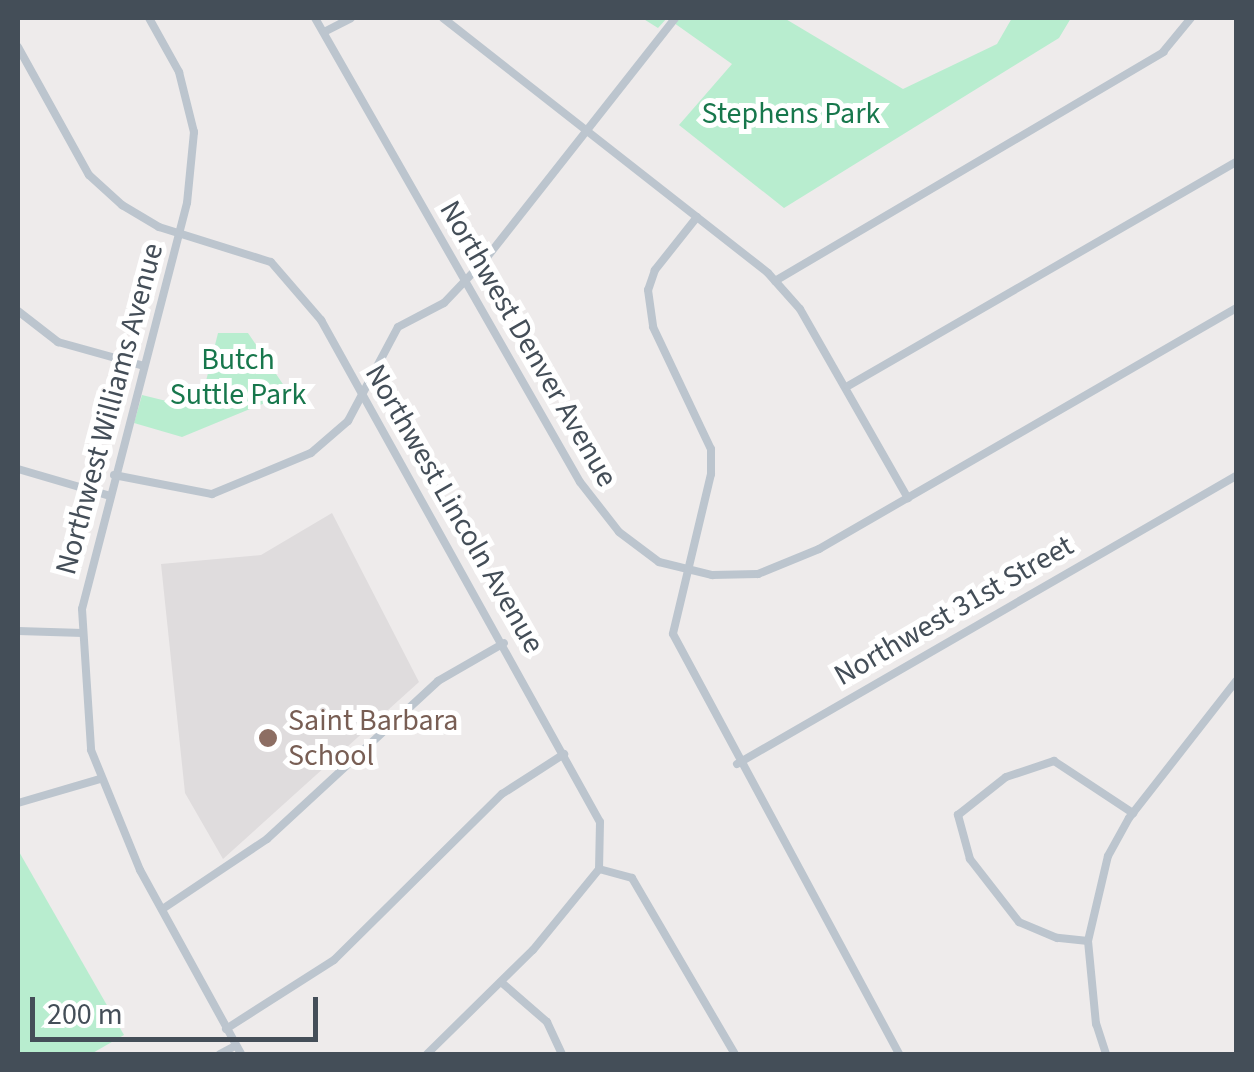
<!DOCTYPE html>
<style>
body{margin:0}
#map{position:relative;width:1254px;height:1072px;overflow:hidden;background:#eeebeb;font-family:"Source Sans 3",sans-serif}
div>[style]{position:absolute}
.education>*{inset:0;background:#dfdcdd}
.green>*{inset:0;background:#b8edcf}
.street>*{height:8px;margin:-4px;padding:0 4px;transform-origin:4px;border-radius:4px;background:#bcc5ce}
.dots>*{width:28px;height:28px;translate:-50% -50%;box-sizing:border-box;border:5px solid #fff;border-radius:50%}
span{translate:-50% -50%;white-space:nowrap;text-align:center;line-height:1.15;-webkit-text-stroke:10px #fff;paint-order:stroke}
.park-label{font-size:30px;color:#17774c}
.street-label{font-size:30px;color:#444e58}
.education-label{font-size:30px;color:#785e54}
.left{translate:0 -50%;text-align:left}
.frame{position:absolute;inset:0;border:20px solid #444e58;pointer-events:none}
.scale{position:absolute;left:30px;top:997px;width:288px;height:45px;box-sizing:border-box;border:5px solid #444e58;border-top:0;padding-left:12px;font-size:30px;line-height:35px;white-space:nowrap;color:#444e58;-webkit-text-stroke:8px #fff;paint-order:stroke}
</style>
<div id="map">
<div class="education">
<div style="clip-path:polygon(332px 513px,419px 682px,223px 859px,185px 793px,161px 564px,261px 555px)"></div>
</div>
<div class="green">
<div style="clip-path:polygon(642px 18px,784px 18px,903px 89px,997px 44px,1012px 18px,1071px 18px,1059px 38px,784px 208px,679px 125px,732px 64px,667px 18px,658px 28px)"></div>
<div style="clip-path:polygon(218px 333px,248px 333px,289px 393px,182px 437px,134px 423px,142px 395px,199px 409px)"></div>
<div style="clip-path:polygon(18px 850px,124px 1035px,91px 1054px,18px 1054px)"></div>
</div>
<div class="street">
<div style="left:149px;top:18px;width:62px;rotate:60.9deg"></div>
<div style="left:179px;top:72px;width:62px;rotate:76deg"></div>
<div style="left:194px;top:132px;width:71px;rotate:95.6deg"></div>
<div style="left:187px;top:203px;width:419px;rotate:104.5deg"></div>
<div style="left:82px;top:609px;width:141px;rotate:86.3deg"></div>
<div style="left:91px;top:750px;width:130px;rotate:67.8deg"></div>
<div style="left:140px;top:870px;width:210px;rotate:61.2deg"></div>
<div style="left:315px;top:18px;width:534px;rotate:60.27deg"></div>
<div style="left:580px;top:482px;width:63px;rotate:52deg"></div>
<div style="left:619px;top:532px;width:50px;rotate:36.9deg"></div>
<div style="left:659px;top:562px;width:55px;rotate:13.8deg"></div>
<div style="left:712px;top:575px;width:46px;rotate:-1.2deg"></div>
<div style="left:758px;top:574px;width:66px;rotate:-22.3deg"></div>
<div style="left:819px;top:549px;width:482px;rotate:-30deg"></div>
<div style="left:443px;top:18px;width:413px;rotate:38.1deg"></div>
<div style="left:768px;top:273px;width:48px;rotate:48.4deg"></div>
<div style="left:800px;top:309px;width:218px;rotate:60.3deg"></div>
<div style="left:324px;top:32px;width:30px;rotate:-27deg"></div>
<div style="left:18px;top:47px;width:146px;rotate:61deg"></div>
<div style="left:89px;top:175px;width:45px;rotate:42.3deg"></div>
<div style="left:122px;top:205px;width:43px;rotate:30.7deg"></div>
<div style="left:159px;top:227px;width:117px;rotate:17.4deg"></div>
<div style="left:271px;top:262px;width:77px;rotate:49.2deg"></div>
<div style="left:321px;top:320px;width:574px;rotate:60.94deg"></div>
<div style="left:600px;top:822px;width:47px;rotate:91.2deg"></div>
<div style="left:697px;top:217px;width:68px;rotate:128.4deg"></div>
<div style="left:655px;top:270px;width:21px;rotate:109deg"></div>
<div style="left:648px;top:290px;width:37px;rotate:82deg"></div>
<div style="left:653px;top:327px;width:135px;rotate:64.6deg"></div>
<div style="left:711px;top:449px;width:25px;rotate:90deg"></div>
<div style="left:711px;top:474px;width:164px;rotate:103.4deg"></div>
<div style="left:673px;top:634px;width:477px;rotate:61.7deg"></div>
<div style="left:775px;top:281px;width:451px;rotate:-30.5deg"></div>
<div style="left:1163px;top:52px;width:44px;rotate:-50.5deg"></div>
<div style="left:18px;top:311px;width:51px;rotate:37.8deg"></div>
<div style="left:58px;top:342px;width:89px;rotate:15.6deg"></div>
<div style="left:848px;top:386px;width:448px;rotate:-30deg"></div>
<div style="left:18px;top:469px;width:93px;rotate:16.3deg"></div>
<div style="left:114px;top:475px;width:100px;rotate:11deg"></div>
<div style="left:212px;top:494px;width:107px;rotate:-22.5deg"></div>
<div style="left:311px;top:453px;width:49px;rotate:-40.9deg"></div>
<div style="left:348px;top:421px;width:106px;rotate:-62deg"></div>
<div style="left:398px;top:327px;width:52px;rotate:-27.6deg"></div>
<div style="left:444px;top:303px;width:58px;rotate:-46.4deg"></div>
<div style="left:484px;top:261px;width:309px;rotate:-51.8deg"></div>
<div style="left:18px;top:631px;width:65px;rotate:1.8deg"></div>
<div style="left:737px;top:764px;width:576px;rotate:-29.99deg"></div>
<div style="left:18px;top:803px;width:85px;rotate:-16.3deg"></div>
<div style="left:599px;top:869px;width:34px;rotate:15deg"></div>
<div style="left:632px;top:878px;width:204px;rotate:59.7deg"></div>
<div style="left:164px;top:908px;width:124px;rotate:-33.8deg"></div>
<div style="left:267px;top:839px;width:233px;rotate:-42.7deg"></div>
<div style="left:438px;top:681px;width:76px;rotate:-29.9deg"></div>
<div style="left:1088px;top:941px;width:31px;rotate:-174deg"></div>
<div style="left:1057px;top:938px;width:41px;rotate:-157.2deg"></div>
<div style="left:1019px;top:922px;width:80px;rotate:-127.9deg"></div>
<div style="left:970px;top:859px;width:46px;rotate:-105.3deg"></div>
<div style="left:958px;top:815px;width:61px;rotate:-38.4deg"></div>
<div style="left:1006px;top:777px;width:51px;rotate:-18.4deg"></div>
<div style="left:1054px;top:761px;width:95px;rotate:33.4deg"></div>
<div style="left:501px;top:982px;width:61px;rotate:41deg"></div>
<div style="left:547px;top:1022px;width:35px;rotate:65deg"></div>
<div style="left:226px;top:1029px;width:128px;rotate:-32.6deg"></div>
<div style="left:334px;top:960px;width:236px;rotate:-44.7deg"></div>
<div style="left:502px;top:794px;width:74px;rotate:-32.8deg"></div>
<div style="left:220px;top:1054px;width:17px;rotate:-28deg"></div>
<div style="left:427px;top:1054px;width:148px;rotate:-44.5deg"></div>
<div style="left:533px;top:950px;width:104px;rotate:-50.8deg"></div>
<div style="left:1106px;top:1054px;width:32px;rotate:-108deg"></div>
<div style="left:1096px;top:1024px;width:83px;rotate:-95.5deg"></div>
<div style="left:1088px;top:941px;width:87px;rotate:-76.8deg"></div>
<div style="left:1108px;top:856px;width:43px;rotate:-61.1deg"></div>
<div style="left:1129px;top:818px;width:174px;rotate:-52deg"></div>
</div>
<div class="dots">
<div style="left:268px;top:738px;background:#8d6e63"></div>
</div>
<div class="park-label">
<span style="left:791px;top:114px">Stephens Park</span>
<span style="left:238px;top:377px">Butch<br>Suttle Park</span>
</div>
<div class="street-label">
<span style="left:528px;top:344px;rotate:60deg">Northwest Denver Avenue</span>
<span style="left:110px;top:409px;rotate:-75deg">Northwest Williams Avenue</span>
<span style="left:454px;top:509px;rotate:60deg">Northwest Lincoln Avenue</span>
<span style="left:954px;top:611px;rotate:-30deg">Northwest 31st Street</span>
</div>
<div class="education-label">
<span class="left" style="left:288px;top:738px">Saint Barbara<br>School</span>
</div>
<div class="frame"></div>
<div class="scale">200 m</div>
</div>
